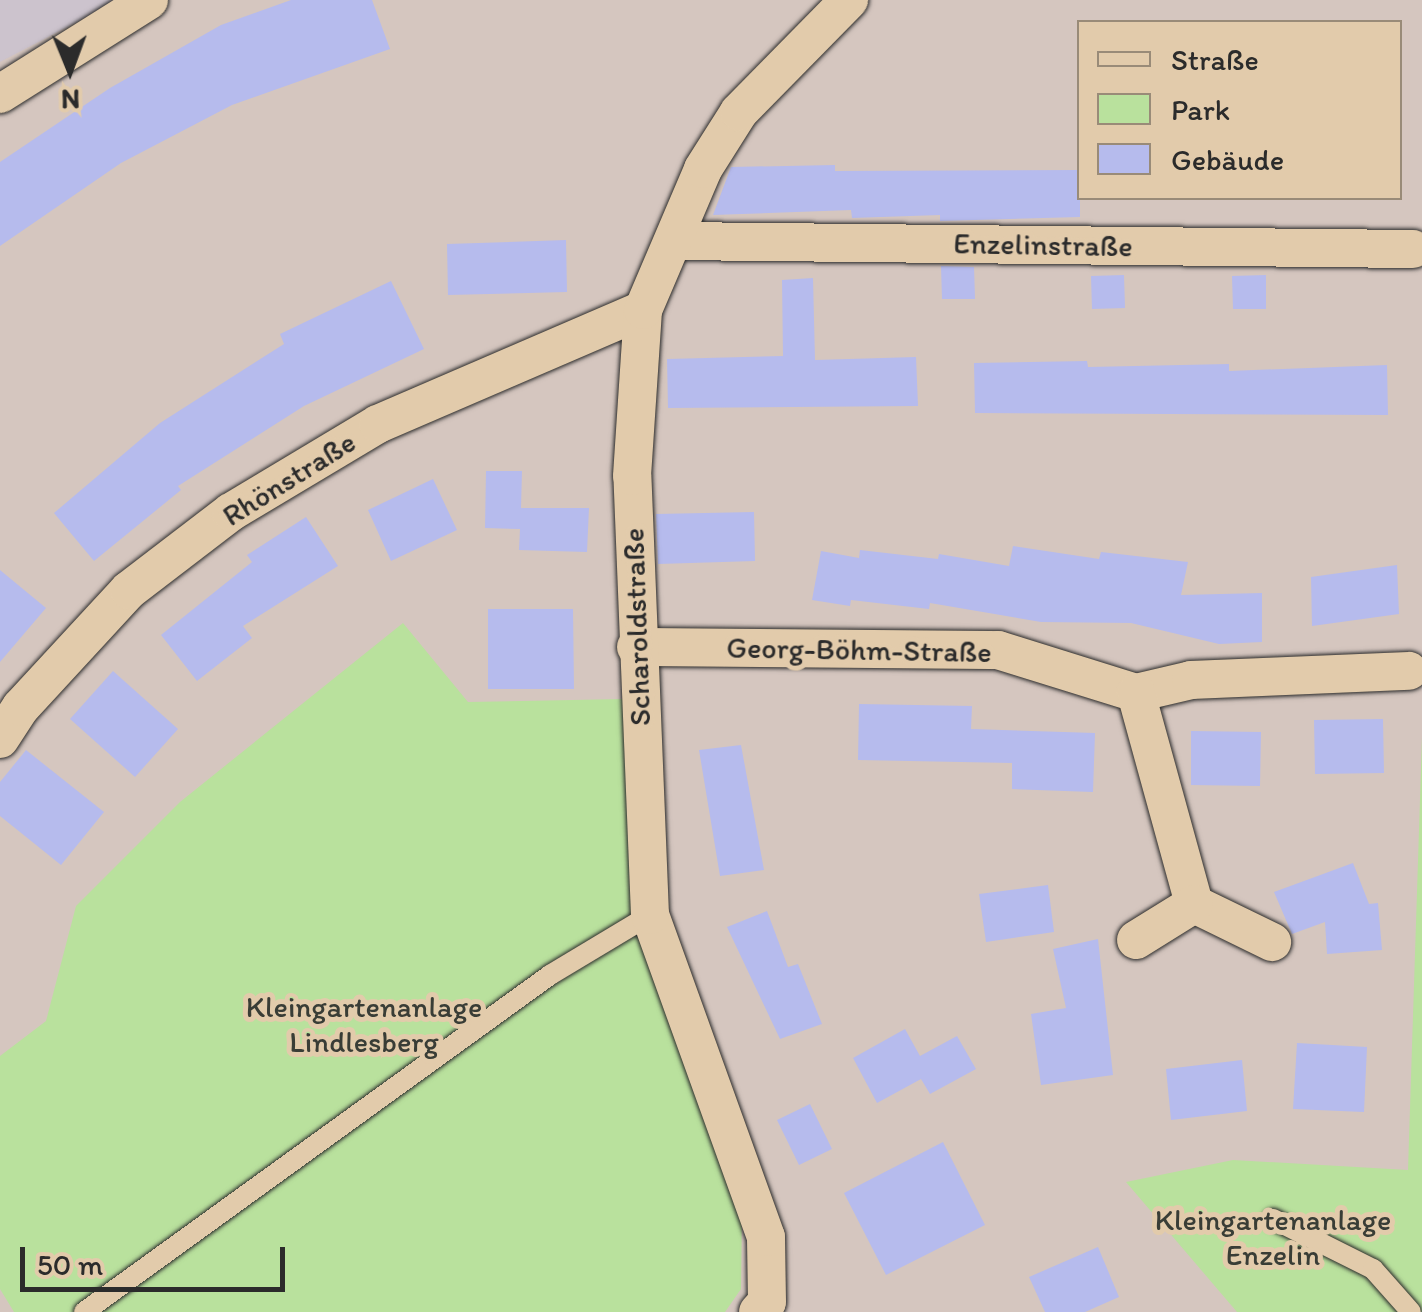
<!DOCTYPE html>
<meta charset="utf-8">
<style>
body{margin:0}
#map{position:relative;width:1422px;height:1312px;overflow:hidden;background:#d5c6bf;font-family:Itim,sans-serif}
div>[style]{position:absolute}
.built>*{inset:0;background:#ccc3cd}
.green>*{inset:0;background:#b9e19d}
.building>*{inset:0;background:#b6bbed}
.roads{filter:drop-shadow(0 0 2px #2b2b2b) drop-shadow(0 0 2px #2b2b2b)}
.lane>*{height:20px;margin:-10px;padding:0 10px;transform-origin:10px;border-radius:10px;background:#e2cbab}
.street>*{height:38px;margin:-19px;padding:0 19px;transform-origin:19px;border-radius:19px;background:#e2cbab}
span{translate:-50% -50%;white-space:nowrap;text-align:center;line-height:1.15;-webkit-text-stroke:10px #e2cbab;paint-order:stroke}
.street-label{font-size:30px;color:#2b2b2b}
.park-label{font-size:30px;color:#393d36}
.legend{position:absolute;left:1077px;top:20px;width:325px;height:180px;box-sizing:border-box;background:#e2cbab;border:2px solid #998b78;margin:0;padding:12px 18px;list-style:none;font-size:30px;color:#2b2b2b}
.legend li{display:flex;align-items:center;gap:20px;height:50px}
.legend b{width:50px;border:2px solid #998b78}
.north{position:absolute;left:20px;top:20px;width:100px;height:100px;-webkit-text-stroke:8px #e2cbab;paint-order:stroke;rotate:179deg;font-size:28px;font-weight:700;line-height:40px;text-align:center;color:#2b2b2b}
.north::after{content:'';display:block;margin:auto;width:35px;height:45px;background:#2b2b2b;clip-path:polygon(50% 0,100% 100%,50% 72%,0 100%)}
.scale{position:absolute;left:20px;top:1247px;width:265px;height:45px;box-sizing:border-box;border:5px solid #2b2b2b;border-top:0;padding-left:12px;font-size:30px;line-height:35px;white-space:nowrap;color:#2b2b2b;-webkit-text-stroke:8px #e2cbab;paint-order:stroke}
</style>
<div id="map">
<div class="built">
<div style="clip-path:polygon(0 0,119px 0,0 62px)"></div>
</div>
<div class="green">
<div style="clip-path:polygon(403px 623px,468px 702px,624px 699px,634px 922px,742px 1212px,741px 1289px,725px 1312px,14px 1312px,0 1289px,0 1056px,46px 1021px,76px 906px,180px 802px)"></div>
<div style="clip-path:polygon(1422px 737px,1422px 1312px,1237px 1312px,1126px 1182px,1233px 1160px,1408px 1170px)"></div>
</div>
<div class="building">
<div style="clip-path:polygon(291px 0,372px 0,390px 49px,232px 105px,121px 163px,0 246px,0 162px,110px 88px,221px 25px)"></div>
<div style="clip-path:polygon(835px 165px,835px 171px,1080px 170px,1080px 217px,940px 221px,940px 215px,852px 218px,851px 210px,713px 215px,731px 167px)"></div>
<div style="clip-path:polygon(566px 240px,567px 292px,448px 295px,447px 244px)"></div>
<div style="clip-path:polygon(941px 266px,974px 267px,975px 299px,942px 299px)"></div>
<div style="clip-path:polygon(1124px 275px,1125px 308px,1092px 309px,1091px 276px)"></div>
<div style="clip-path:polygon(1266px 275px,1266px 309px,1233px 309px,1232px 276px)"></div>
<div style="clip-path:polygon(813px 278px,815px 360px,916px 357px,918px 406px,668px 408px,667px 359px,783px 356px,782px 280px)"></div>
<div style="clip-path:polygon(391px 281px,424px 349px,304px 406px,178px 486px,181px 490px,94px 561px,54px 513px,160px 423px,284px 344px,280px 334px)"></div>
<div style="clip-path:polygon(1087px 361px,1088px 367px,1229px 364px,1229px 371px,1387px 365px,1388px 415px,975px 413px,974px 363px)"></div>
<div style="clip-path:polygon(486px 471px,522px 471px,521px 508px,589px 508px,587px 552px,519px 550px,520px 529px,485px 528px)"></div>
<div style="clip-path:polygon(433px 479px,457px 530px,391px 561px,368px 510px)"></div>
<div style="clip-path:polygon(754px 512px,755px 561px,658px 564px,656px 514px)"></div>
<div style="clip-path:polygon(306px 517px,338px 566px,243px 626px,252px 638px,197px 681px,161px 635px,252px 562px,247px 555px)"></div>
<div style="clip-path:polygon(1013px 546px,1099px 559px,1101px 552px,1188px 562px,1181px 595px,1262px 593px,1262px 642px,1219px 644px,1131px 623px,1041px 622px,930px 603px,929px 609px,851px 600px,850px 606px,812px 600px,821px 551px,859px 558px,860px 550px,938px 559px,939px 554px,1009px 566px)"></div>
<div style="clip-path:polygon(1397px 565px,1399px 614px,1312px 626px,1311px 577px)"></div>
<div style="clip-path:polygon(0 570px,46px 608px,0 662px)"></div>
<div style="clip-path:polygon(488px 609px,573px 609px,574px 689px,488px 689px)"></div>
<div style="clip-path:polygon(113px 671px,178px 729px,135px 777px,70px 719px)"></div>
<div style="clip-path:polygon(859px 704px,972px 706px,971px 729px,1095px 733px,1093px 792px,1012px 789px,1012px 763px,858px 760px)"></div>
<div style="clip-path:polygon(1383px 719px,1384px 773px,1315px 774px,1314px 720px)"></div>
<div style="clip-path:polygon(1191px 731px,1261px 732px,1260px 786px,1191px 785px)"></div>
<div style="clip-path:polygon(741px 745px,764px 870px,720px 876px,699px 750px)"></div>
<div style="clip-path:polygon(26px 750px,104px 812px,61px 865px,0 816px,0 782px)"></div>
<div style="clip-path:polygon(1353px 863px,1369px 904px,1378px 903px,1382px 950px,1327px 954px,1325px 922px,1292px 934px,1274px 892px)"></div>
<div style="clip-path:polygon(1048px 885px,1054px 932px,986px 942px,979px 894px)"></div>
<div style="clip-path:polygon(767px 911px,788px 967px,798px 964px,822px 1024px,780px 1039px,727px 927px)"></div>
<div style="clip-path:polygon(1098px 939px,1113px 1075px,1041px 1085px,1031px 1014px,1066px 1008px,1053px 949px)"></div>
<div style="clip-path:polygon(905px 1029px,920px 1056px,957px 1036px,976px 1069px,930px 1094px,921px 1079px,877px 1103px,853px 1058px)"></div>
<div style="clip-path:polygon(1297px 1043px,1367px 1047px,1364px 1112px,1293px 1109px)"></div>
<div style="clip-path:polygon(1242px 1060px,1247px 1111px,1171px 1120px,1166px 1069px)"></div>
<div style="clip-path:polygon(810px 1104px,832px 1149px,799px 1165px,777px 1120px)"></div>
<div style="clip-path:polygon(943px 1142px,985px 1225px,886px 1275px,844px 1193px)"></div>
<div style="clip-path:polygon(1098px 1247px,1119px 1297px,1085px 1312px,1045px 1312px,1029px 1277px)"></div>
</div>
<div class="roads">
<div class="lane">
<div style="left:1273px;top:1219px;width:112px;rotate:26.6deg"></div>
<div style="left:1373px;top:1269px;width:57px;rotate:48.5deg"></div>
<div style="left:84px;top:1312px;width:575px;rotate:-35.87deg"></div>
<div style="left:550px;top:975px;width:117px;rotate:-31deg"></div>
</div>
<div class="street">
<div style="left:0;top:94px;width:176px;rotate:-32.2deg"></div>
<div style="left:674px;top:241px;width:739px;rotate:0.62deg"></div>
<div style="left:636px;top:647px;width:362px;rotate:0.5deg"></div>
<div style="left:998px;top:650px;width:145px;rotate:17.3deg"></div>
<div style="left:1136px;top:693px;width:57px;rotate:-13.3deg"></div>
<div style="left:1191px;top:680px;width:218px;rotate:-2.4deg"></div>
<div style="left:1136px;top:693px;width:219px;rotate:74.6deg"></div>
<div style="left:1194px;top:904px;width:87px;rotate:26deg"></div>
<div style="left:0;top:739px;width:38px;rotate:-57deg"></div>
<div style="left:21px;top:707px;width:159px;rotate:-47.3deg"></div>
<div style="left:129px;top:590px;width:128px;rotate:-37.4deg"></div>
<div style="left:231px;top:512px;width:171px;rotate:-30.9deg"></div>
<div style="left:378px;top:424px;width:288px;rotate:-23.3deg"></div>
<div style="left:1136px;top:940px;width:68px;rotate:-31.8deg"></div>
<div style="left:758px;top:1312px;width:13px;rotate:-48deg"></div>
<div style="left:767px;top:1302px;width:65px;rotate:-90.9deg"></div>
<div style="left:766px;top:1237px;width:342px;rotate:-109.8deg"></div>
<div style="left:650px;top:915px;width:439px;rotate:-92.3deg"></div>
<div style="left:632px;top:476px;width:166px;rotate:-86.2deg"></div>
<div style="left:643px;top:310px;width:153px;rotate:-66.9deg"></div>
<div style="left:703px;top:169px;width:67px;rotate:-57.7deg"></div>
<div style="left:739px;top:112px;width:157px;rotate:-45.5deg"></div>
</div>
</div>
<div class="street-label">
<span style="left:1043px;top:245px;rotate:1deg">Enzelinstraße</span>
<span style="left:289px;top:479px;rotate:-32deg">Rhönstraße</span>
<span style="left:637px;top:627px;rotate:-92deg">Scharoldstraße</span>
<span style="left:859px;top:650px;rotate:1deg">Georg-Böhm-Straße</span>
</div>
<div class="park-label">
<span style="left:364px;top:1024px">Kleingartenanlage<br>Lindlesberg</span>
<span style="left:1273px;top:1237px">Kleingartenanlage<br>Enzelin</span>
</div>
<ul class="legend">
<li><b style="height:12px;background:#e2cbab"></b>Straße</li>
<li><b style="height:28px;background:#b9e19d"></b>Park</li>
<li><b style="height:28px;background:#b6bbed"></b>Gebäude</li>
</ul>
<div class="north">N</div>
<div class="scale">50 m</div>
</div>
